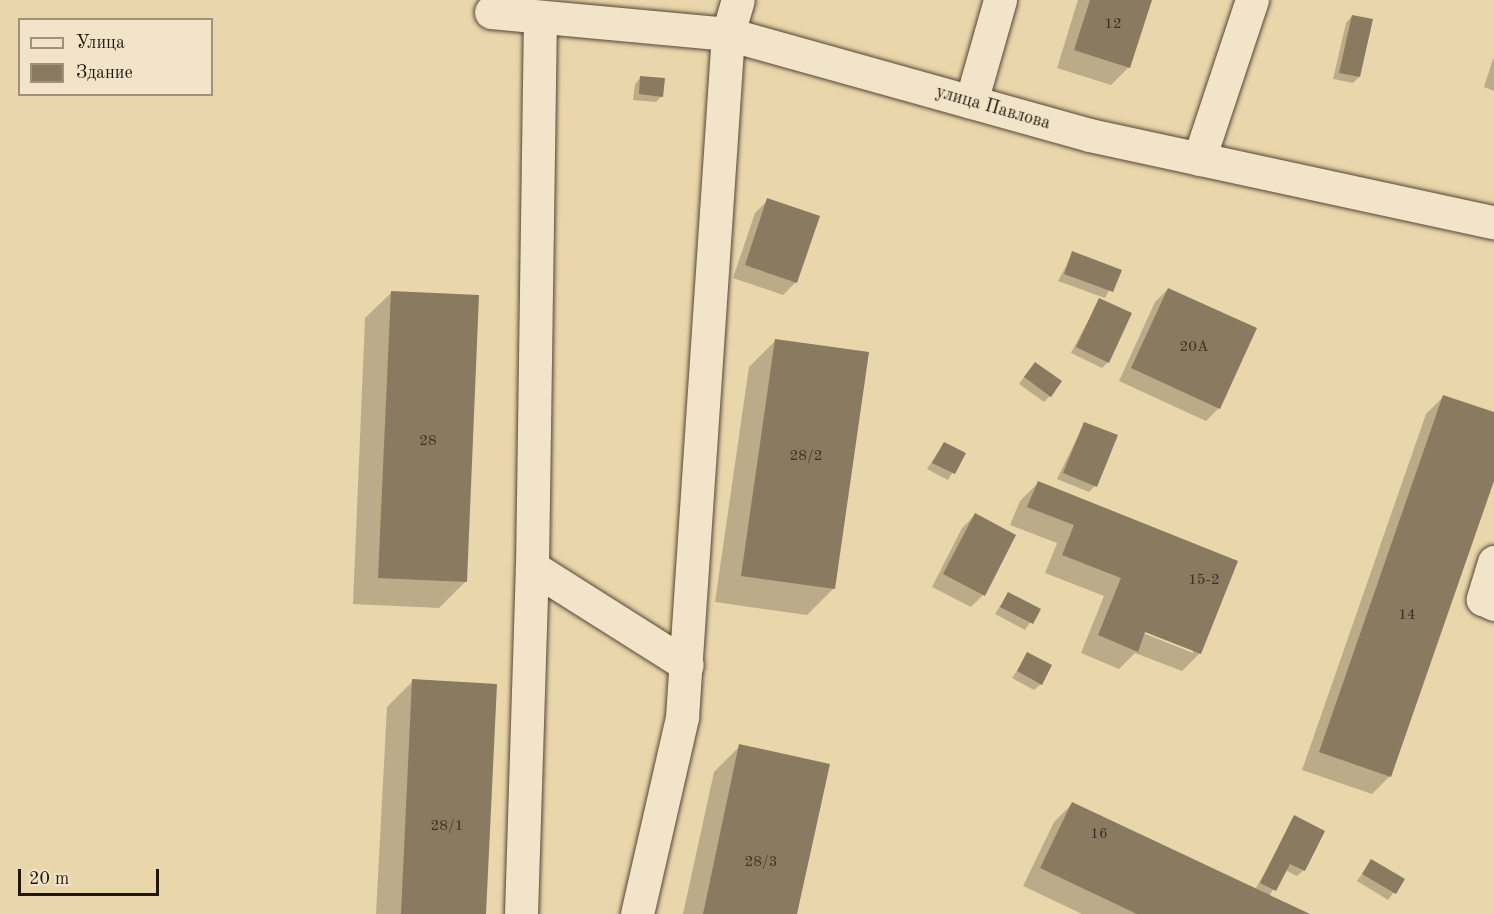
<!DOCTYPE html>
<meta charset="utf-8">
<style>
body{margin:0}
#map{position:relative;width:1494px;height:914px;overflow:hidden;background:#ead6ab;font-family:"Old Standard TT",serif}
div>[style]{position:absolute}
.shadow>*{inset:0;background:#0003}
.building>*{inset:0;background:#8a7a60}
.roads{filter:drop-shadow(0 0 2px #544636) drop-shadow(0 0 2px #544636)}
.minor>*{height:33px;margin:-16.5px;padding:0 16.5px;transform-origin:16.5px;border-radius:16.5px;background:#f1e4c8}
span{translate:-50% -50%;white-space:nowrap;text-align:center;line-height:1.15;-webkit-text-stroke:5px #f1e4c8;paint-order:stroke}
.number-label{font-size:15px;color:#3c2f23}
.number-label span{-webkit-text-stroke-width:0}
.street-label{font-size:18px;color:#22160f}
.legend{position:absolute;left:18px;top:18px;width:195px;height:78px;box-sizing:border-box;background:#f1e4c8;border:2px solid #9e927e;margin:0;padding:8px 10px;list-style:none;font-size:18px;color:#22160f}
.legend li{display:flex;align-items:center;gap:12px;height:30px}
.legend b{width:30px;border:2px solid #9e927e}
.scale{position:absolute;left:18px;top:869px;width:141px;height:27px;box-sizing:border-box;border:3px solid #22160f;border-top:0;padding-left:8px;font-size:18px;line-height:21px;white-space:nowrap;color:#22160f;-webkit-text-stroke:4px #f1e4c8;paint-order:stroke}
</style>
<div id="map">
<div class="shadow">
<div style="clip-path:polygon(1078px 0,1151px 0,1129px 67px,1111px 85px,1057px 68px)"></div>
<div style="clip-path:polygon(1352px 16px,1359px 77px,1353px 83px,1333px 79px,1346px 23px)"></div>
<div style="clip-path:polygon(1493px 59px,1494px 59px,1494px 91px,1484px 87px)"></div>
<div style="clip-path:polygon(641px 77px,662px 96px,656px 102px,633px 100px,635px 84px)"></div>
<div style="clip-path:polygon(768px 200px,796px 282px,783px 295px,733px 278px,755px 213px)"></div>
<div style="clip-path:polygon(1073px 253px,1120px 270px,1105px 298px,1058px 281px)"></div>
<div style="clip-path:polygon(1168px 289px,1219px 408px,1206px 421px,1119px 381px,1155px 302px)"></div>
<div style="clip-path:polygon(392px 292px,465px 582px,439px 608px,353px 604px,365px 318px)"></div>
<div style="clip-path:polygon(1099px 300px,1108px 362px,1102px 368px,1071px 353px)"></div>
<div style="clip-path:polygon(775px 341px,833px 589px,807px 615px,715px 602px,749px 367px)"></div>
<div style="clip-path:polygon(1029px 370px,1050px 396px,1044px 402px,1019px 384px)"></div>
<div style="clip-path:polygon(1444px 396px,1494px 413px,1494px 476px,1390px 776px,1372px 794px,1302px 770px,1426px 414px)"></div>
<div style="clip-path:polygon(1084px 424px,1095px 486px,1089px 492px,1057px 479px)"></div>
<div style="clip-path:polygon(944px 443px,964px 454px,948px 480px,927px 469px)"></div>
<div style="clip-path:polygon(evenodd,1038px 483px,1200px 653px,1182px 671px,1135px 653px,1119px 669px,1081px 653px,1104px 596px,1045px 573px,1057px 543px,1010px 525px,1020px 501px,1038px 483px,1139px 628px,1193px 649px,1193px 653px,1138px 631px,1139px 628px)"></div>
<div style="clip-path:polygon(975px 515px,983px 595px,971px 607px,932px 587px,962px 528px)"></div>
<div style="clip-path:polygon(1008px 593px,1039px 609px,1025px 630px,995px 614px)"></div>
<div style="clip-path:polygon(1028px 654px,1041px 684px,1034px 690px,1012px 678px)"></div>
<div style="clip-path:polygon(413px 681px,484px 914px,376px 914px,387px 707px)"></div>
<div style="clip-path:polygon(740px 746px,796px 914px,683px 914px,714px 772px)"></div>
<div style="clip-path:polygon(1072px 804px,1255px 890px,1295px 817px,1304px 870px,1297px 876px,1285px 870px,1269px 896px,1306px 914px,1082px 914px,1023px 886px,1054px 822px)"></div>
<div style="clip-path:polygon(1371px 861px,1403px 880px,1388px 900px,1357px 881px)"></div>
</div>
<div class="building">
<div style="clip-path:polygon(1090px 0,1152px 0,1130px 68px,1074px 50px)"></div>
<div style="clip-path:polygon(1352px 15px,1373px 19px,1360px 77px,1339px 73px)"></div>
<div style="clip-path:polygon(640px 76px,665px 78px,663px 97px,639px 94px)"></div>
<div style="clip-path:polygon(767px 198px,820px 216px,797px 283px,745px 265px)"></div>
<div style="clip-path:polygon(1072px 251px,1122px 270px,1113px 292px,1064px 274px)"></div>
<div style="clip-path:polygon(1168px 288px,1257px 328px,1220px 409px,1131px 368px)"></div>
<div style="clip-path:polygon(391px 291px,479px 295px,467px 582px,378px 578px)"></div>
<div style="clip-path:polygon(1099px 298px,1132px 313px,1109px 363px,1076px 347px)"></div>
<div style="clip-path:polygon(775px 339px,869px 352px,835px 589px,741px 576px)"></div>
<div style="clip-path:polygon(1035px 362px,1062px 381px,1051px 397px,1024px 377px)"></div>
<div style="clip-path:polygon(1443px 395px,1494px 412px,1494px 481px,1391px 777px,1319px 752px)"></div>
<div style="clip-path:polygon(1084px 422px,1118px 435px,1097px 487px,1063px 473px)"></div>
<div style="clip-path:polygon(944px 442px,966px 453px,955px 474px,932px 463px)"></div>
<div style="clip-path:polygon(1038px 481px,1238px 561px,1201px 654px,1145px 632px,1138px 652px,1098px 635px,1121px 578px,1062px 555px,1074px 525px,1027px 507px)"></div>
<div style="clip-path:polygon(975px 513px,1016px 535px,985px 596px,943px 574px)"></div>
<div style="clip-path:polygon(1008px 592px,1041px 609px,1033px 624px,1000px 607px)"></div>
<div style="clip-path:polygon(1027px 652px,1052px 665px,1042px 685px,1017px 671px)"></div>
<div style="clip-path:polygon(412px 679px,497px 684px,486px 914px,401px 914px)"></div>
<div style="clip-path:polygon(739px 744px,830px 764px,797px 914px,703px 914px)"></div>
<div style="clip-path:polygon(1072px 802px,1310px 914px,1137px 914px,1040px 868px)"></div>
<div style="clip-path:polygon(1294px 815px,1325px 831px,1305px 871px,1290px 864px,1276px 891px,1260px 883px)"></div>
<div style="clip-path:polygon(1371px 859px,1405px 879px,1396px 894px,1362px 874px)"></div>
</div>
<div class="roads">
<div class="minor">
<div style="left:491px;top:12px;width:238px;rotate:5.3deg"></div>
<div style="left:728px;top:34px;width:376px;rotate:15.6deg"></div>
<div style="left:1090px;top:135px;width:413px;rotate:12.2deg"></div>
<div style="left:971px;top:102px;width:106px;rotate:-74.1deg"></div>
<div style="left:1199px;top:159px;width:168px;rotate:-71.6deg"></div>
<div style="left:1494px;top:562px;width:39px;rotate:107deg"></div>
<div style="left:1483px;top:599px;width:12px;rotate:24deg"></div>
<div style="left:532px;top:567px;width:183px;rotate:32.3deg"></div>
<div style="left:521px;top:914px;width:347px;rotate:-88.2deg"></div>
<div style="left:532px;top:567px;width:550px;rotate:-89.17deg"></div>
<div style="left:637px;top:914px;width:202px;rotate:-77.1deg"></div>
<div style="left:682px;top:717px;width:685px;rotate:-86.15deg"></div>
<div style="left:728px;top:34px;width:35px;rotate:-74deg"></div>
</div>
</div>
<div class="number-label">
<span style="left:1113px;top:25px">12</span>
<span style="left:1194px;top:348px">20А</span>
<span style="left:428px;top:442px">28</span>
<span style="left:806px;top:457px">28/2</span>
<span style="left:1204px;top:581px">15-2</span>
<span style="left:1407px;top:616px">14</span>
<span style="left:447px;top:827px">28/1</span>
<span style="left:1099px;top:835px">16</span>
<span style="left:761px;top:863px">28/3</span>
</div>
<div class="street-label">
<span style="left:993px;top:108px;rotate:16deg">улица Павлова</span>
</div>
<ul class="legend">
<li><b style="height:8px;background:#f1e4c8"></b>Улица</li>
<li><b style="height:16px;background:#8a7a60"></b>Здание</li>
</ul>
<div class="scale">20 m</div>
</div>
